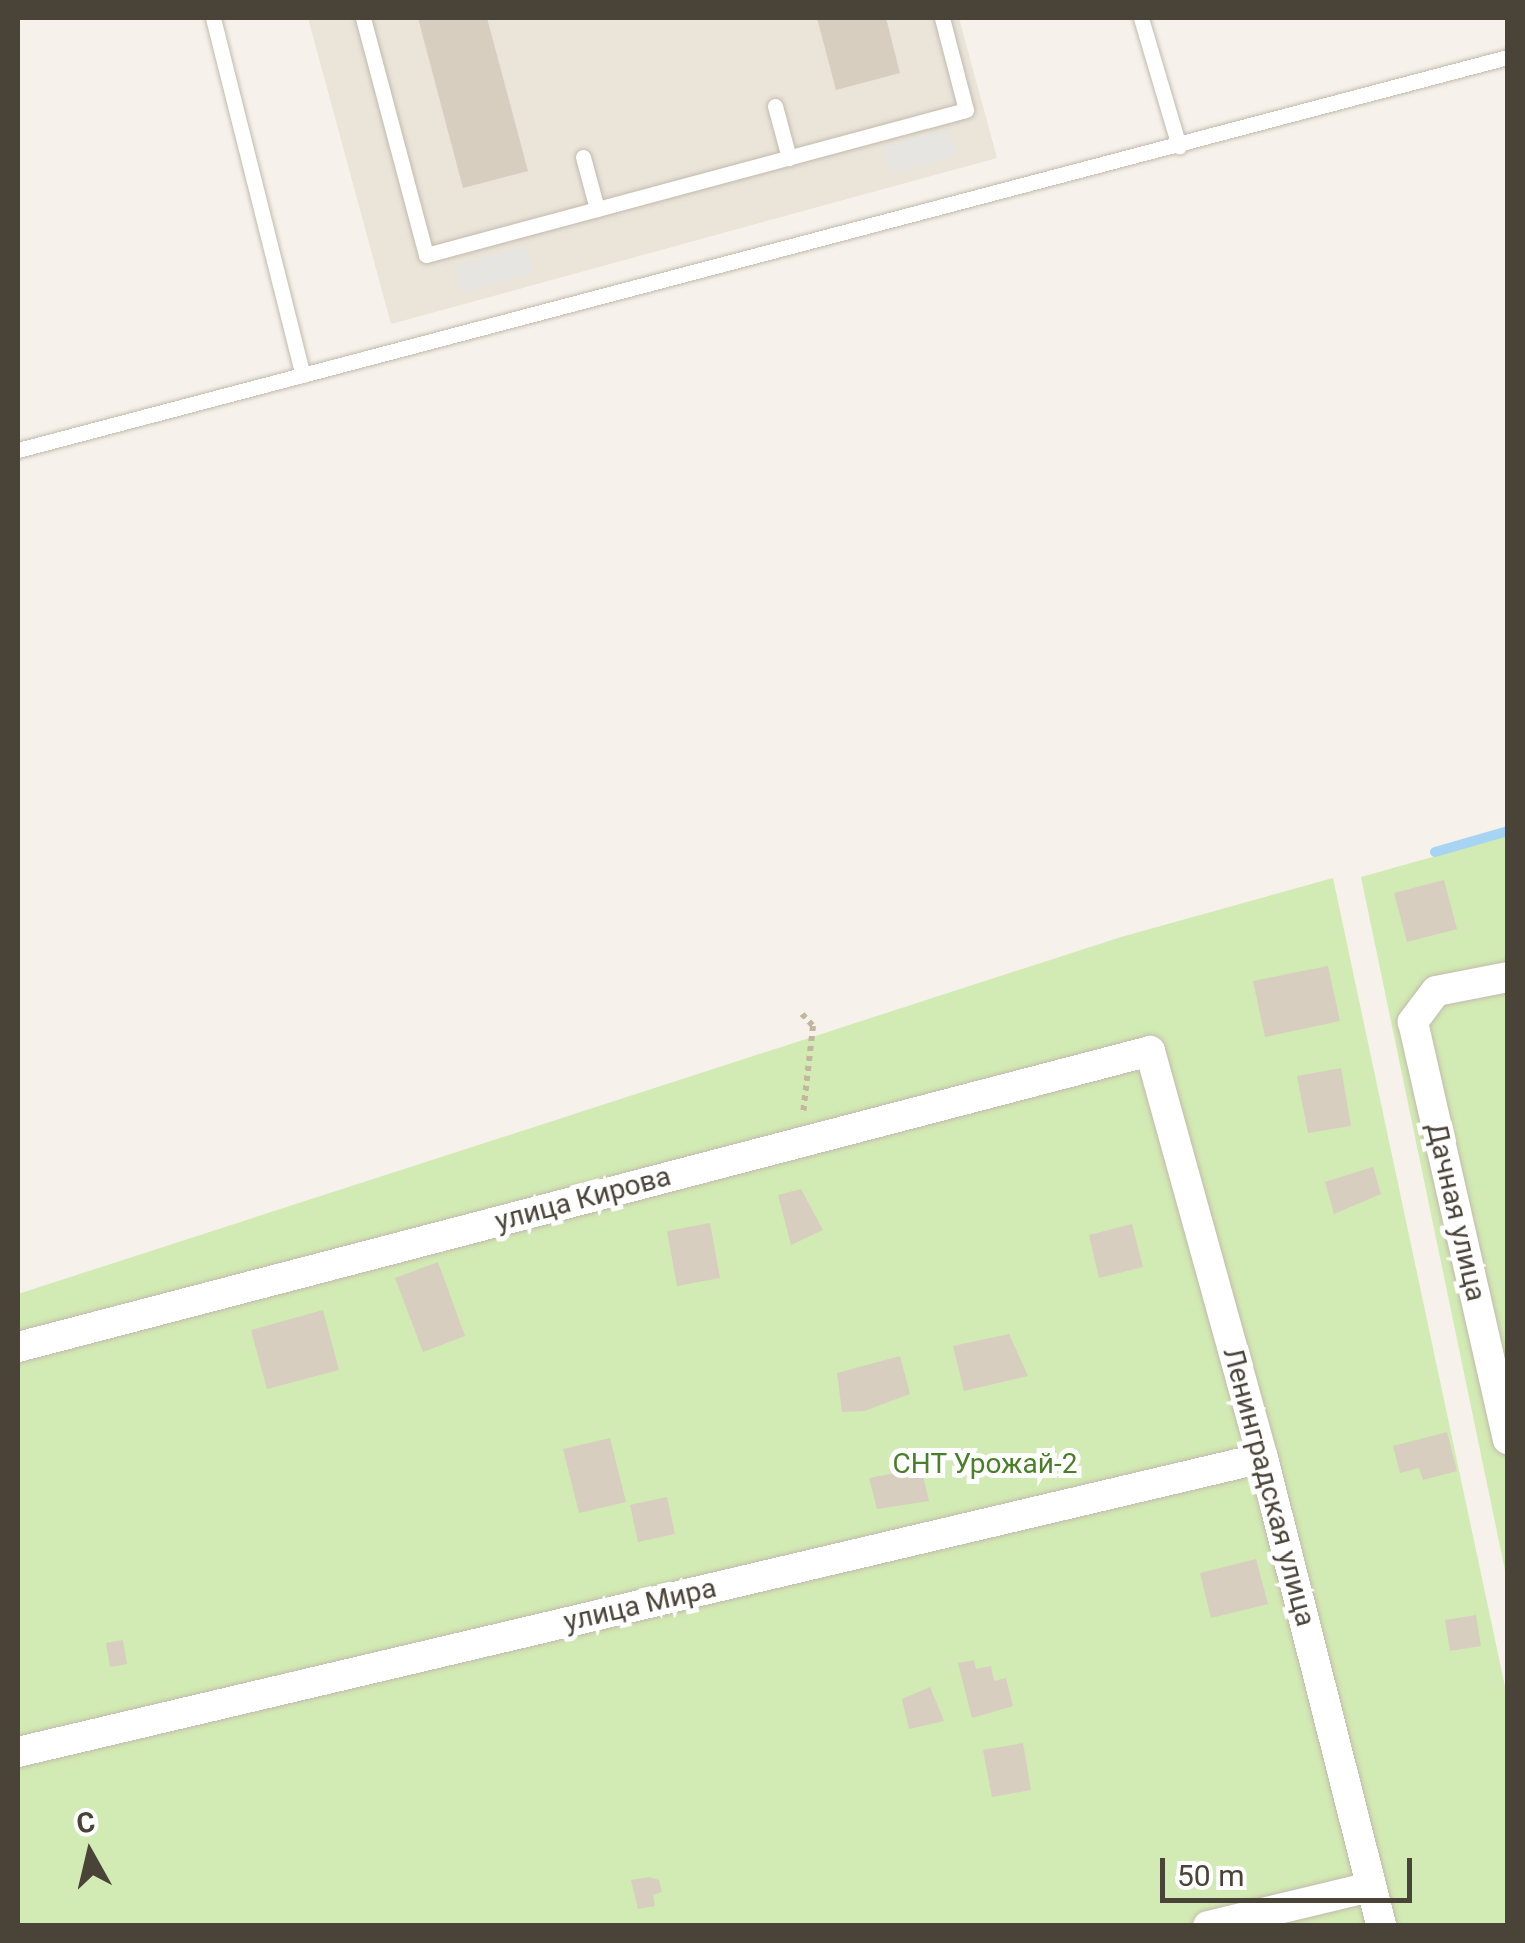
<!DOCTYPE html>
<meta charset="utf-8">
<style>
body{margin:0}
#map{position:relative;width:1525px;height:1943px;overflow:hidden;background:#f6f2eb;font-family:Roboto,sans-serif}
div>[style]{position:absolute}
.residential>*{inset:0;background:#eae4d9}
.green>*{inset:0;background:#d2eab3}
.parking>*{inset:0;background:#e7e5e2}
.stream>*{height:10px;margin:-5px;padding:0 5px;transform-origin:5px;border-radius:5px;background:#a7d4f2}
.building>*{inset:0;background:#d8cec0}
.path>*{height:6px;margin-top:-3px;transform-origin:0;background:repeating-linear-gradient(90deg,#c4b69e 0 5px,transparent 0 10px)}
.roads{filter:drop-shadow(0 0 2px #c2baad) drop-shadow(0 0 2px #c2baad)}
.service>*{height:15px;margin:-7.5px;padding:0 7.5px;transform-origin:7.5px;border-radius:7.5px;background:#fff}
.minor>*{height:30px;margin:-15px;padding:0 15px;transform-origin:15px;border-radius:15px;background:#fff}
span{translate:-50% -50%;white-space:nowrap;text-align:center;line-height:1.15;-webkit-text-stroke:10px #fff;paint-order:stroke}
.street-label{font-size:28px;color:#4a4338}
.park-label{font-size:28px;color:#4a7f29}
.frame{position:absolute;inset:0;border:20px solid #4a4338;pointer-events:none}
.north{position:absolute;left:40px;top:1803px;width:100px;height:100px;-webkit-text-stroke:8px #fff;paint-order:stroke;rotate:352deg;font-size:28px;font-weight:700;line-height:40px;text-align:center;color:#4a4338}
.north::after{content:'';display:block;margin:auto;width:35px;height:45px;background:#4a4338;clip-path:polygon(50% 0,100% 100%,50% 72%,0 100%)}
.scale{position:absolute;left:1160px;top:1858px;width:252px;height:45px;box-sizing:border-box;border:5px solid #4a4338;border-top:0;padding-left:12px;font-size:30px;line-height:35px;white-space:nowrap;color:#4a4338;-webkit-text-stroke:8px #fff;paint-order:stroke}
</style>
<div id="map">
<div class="residential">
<div style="clip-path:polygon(308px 18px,959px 18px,997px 158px,391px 324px)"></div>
</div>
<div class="green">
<div style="clip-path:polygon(1507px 836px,1507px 1580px,1361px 877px)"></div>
<div style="clip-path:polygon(1333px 878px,1507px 1696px,1507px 1925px,18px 1925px,18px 1294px,1121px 937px)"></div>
</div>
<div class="parking">
<div style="clip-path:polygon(949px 129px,956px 156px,890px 174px,883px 146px)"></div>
<div style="clip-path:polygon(525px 245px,534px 272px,462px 293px,454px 266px)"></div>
</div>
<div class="stream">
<div style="left:1435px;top:852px;width:76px;rotate:-16deg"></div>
</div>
<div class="building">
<div style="clip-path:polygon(418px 18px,487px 18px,528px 171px,463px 188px)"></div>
<div style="clip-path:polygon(817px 18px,886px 18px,900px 73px,836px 90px)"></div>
<div style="clip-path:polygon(1444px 880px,1457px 929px,1407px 942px,1394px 893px)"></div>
<div style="clip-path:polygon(1328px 966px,1340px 1021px,1265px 1037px,1253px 981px)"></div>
<div style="clip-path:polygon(1341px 1068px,1351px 1126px,1308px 1133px,1297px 1076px)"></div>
<div style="clip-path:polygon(1373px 1167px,1381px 1194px,1334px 1214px,1325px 1182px)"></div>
<div style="clip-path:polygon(801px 1189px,823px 1230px,791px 1245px,778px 1195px)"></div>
<div style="clip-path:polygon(710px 1223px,720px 1278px,677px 1286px,667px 1231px)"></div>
<div style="clip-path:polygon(1132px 1224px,1143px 1267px,1099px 1278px,1089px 1235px)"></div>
<div style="clip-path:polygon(438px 1262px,465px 1336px,423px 1352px,395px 1278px)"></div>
<div style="clip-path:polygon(323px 1310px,339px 1370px,267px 1389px,251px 1330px)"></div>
<div style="clip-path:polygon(1009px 1334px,1028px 1376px,964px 1391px,953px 1346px)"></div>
<div style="clip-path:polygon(900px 1356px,910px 1394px,864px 1411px,842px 1412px,837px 1373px)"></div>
<div style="clip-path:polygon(1447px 1432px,1457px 1471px,1423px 1480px,1419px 1468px,1400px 1473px,1393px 1446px)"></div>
<div style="clip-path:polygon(610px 1438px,626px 1502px,579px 1513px,563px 1449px)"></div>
<div style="clip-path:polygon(921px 1468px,929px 1501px,877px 1509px,869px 1478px)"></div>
<div style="clip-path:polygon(667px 1497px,675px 1534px,638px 1542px,630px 1505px)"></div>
<div style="clip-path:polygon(1256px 1559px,1268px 1604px,1211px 1618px,1200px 1573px)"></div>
<div style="clip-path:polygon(1476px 1615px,1481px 1646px,1450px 1651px,1445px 1620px)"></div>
<div style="clip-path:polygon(123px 1640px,127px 1664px,110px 1667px,106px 1643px)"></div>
<div style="clip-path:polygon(974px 1660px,976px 1669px,991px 1666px,994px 1681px,1006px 1678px,1013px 1706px,972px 1718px,958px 1663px)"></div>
<div style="clip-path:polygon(930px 1687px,944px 1721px,909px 1729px,902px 1699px)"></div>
<div style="clip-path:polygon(1023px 1743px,1031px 1790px,992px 1797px,983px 1750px)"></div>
<div style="clip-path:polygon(649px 1877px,659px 1880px,662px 1892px,653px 1895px,655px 1906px,638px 1909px,631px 1880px)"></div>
</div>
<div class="path">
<div style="left:802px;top:1014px;width:16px;rotate:47deg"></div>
<div style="left:813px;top:1026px;width:89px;rotate:96.5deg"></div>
</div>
<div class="roads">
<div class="service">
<div style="left:213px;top:18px;width:368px;rotate:75.9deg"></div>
<div style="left:363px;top:18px;width:245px;rotate:75.1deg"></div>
<div style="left:426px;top:255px;width:559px;rotate:-15.03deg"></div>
<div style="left:966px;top:110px;width:95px;rotate:-104.6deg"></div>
<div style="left:1141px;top:18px;width:134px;rotate:73.5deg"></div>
<div style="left:775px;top:106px;width:54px;rotate:74.9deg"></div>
<div style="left:583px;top:157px;width:54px;rotate:74.9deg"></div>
<div style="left:18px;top:450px;width:1541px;rotate:-14.78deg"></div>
</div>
<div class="minor">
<div style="left:1508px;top:977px;width:73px;rotate:169deg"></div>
<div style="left:1436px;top:991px;width:39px;rotate:127deg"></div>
<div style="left:1413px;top:1022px;width:428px;rotate:77.2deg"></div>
<div style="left:18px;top:1347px;width:1170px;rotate:-14.65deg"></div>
<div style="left:1150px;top:1051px;width:422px;rotate:74.5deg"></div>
<div style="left:1263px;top:1458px;width:483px;rotate:75.8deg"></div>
<div style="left:18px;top:1752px;width:1279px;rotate:-13.29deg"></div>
<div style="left:1208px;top:1926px;width:167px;rotate:-13.5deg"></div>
</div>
</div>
<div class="street-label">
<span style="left:583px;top:1199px;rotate:-15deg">улица Кирова</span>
<span style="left:1456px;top:1212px;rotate:77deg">Дачная улица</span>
<span style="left:1269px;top:1487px;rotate:75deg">Ленинградская улица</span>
<span style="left:640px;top:1605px;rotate:-13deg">улица Мира</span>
</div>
<div class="park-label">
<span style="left:985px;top:1464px">СНТ Урожай-2</span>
</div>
<div class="frame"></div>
<div class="north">С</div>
<div class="scale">50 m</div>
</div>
